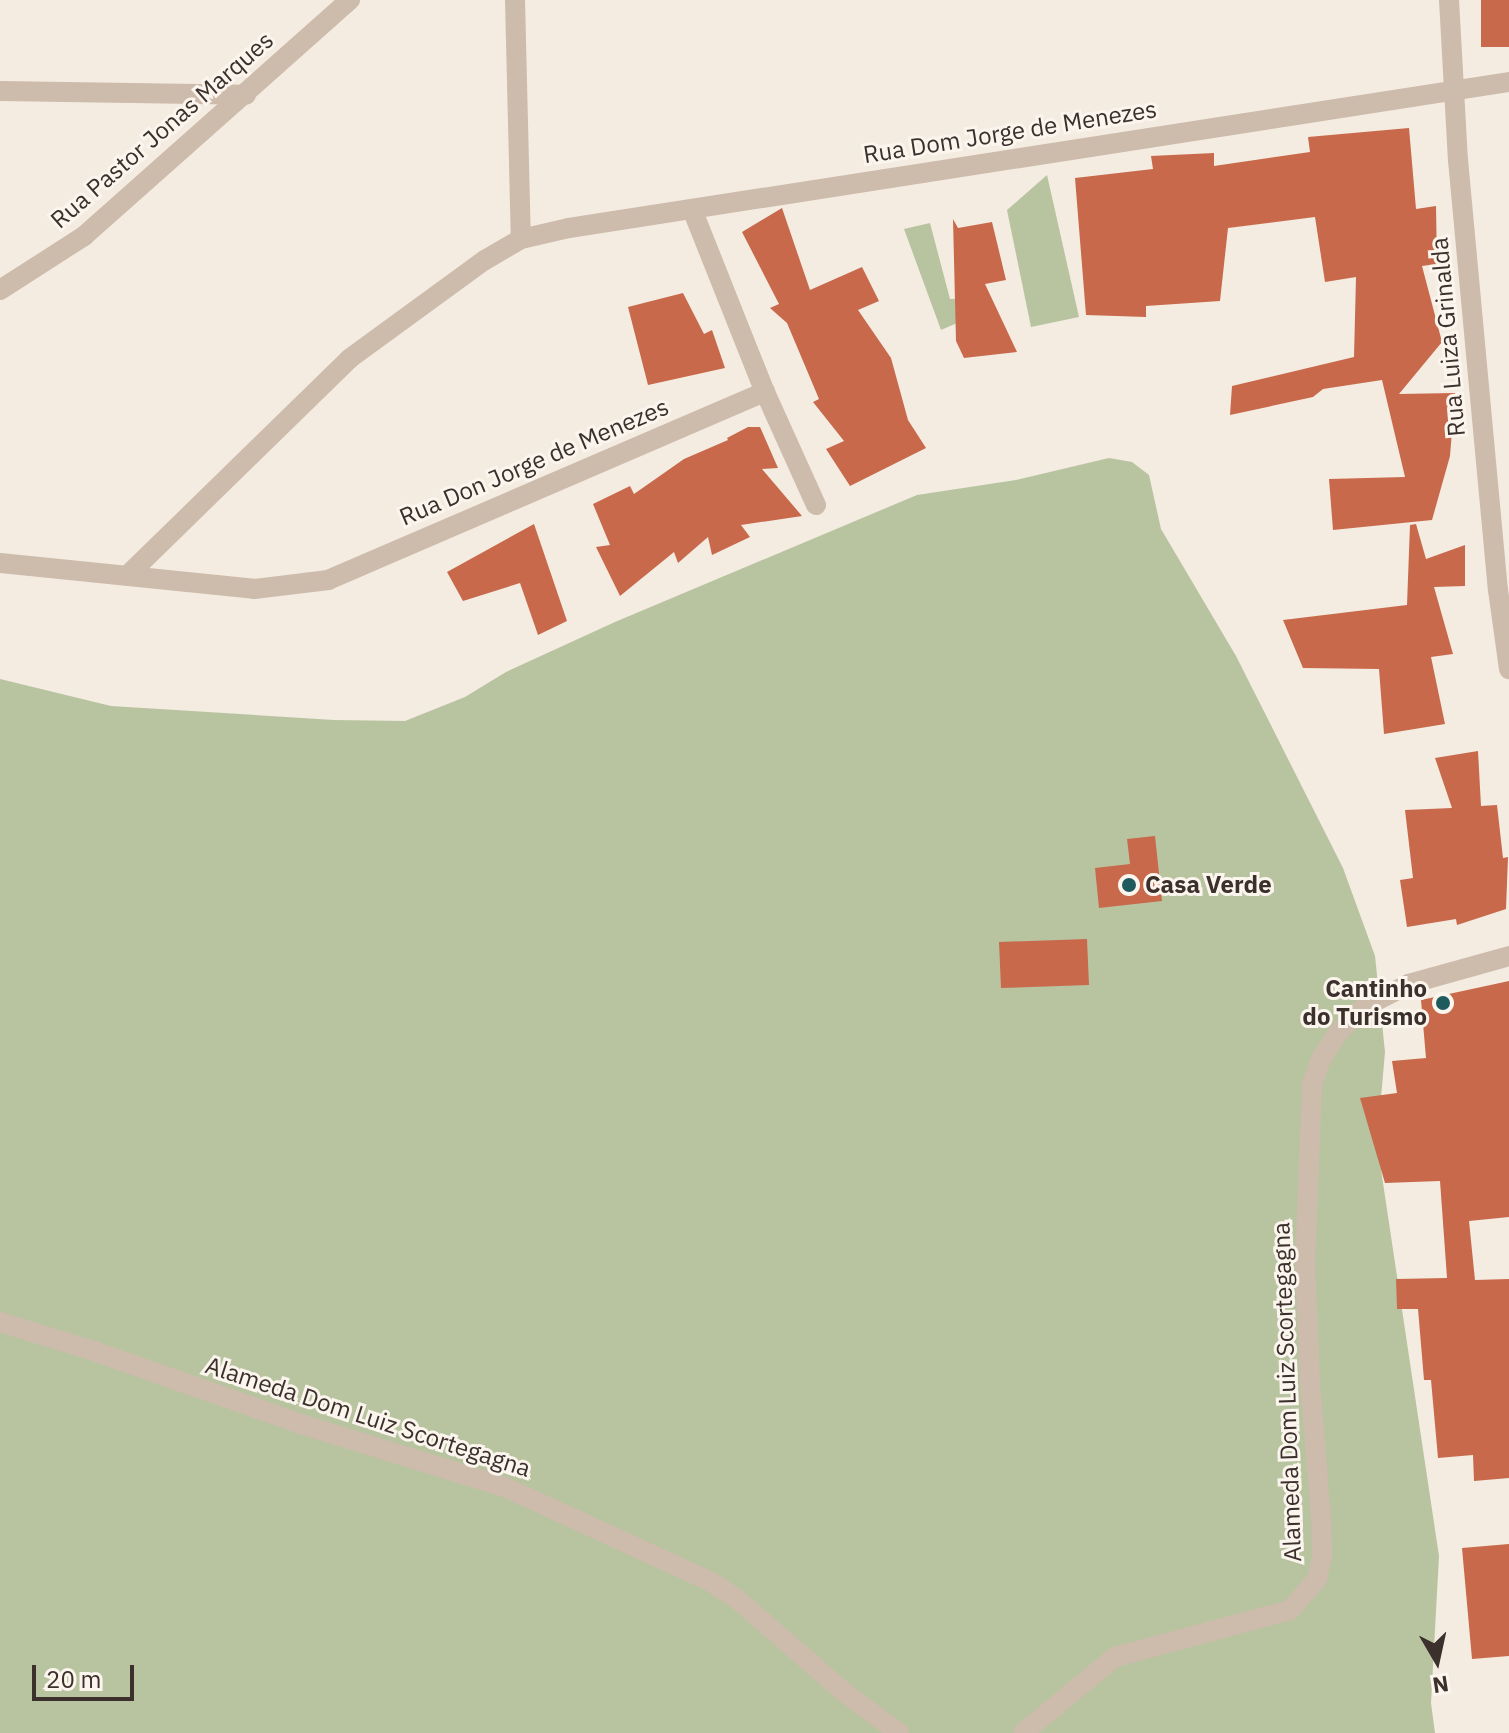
<!DOCTYPE html>
<style>
body{margin:0}
#map{position:relative;width:1509px;height:1733px;overflow:hidden;background:#f4ebe1;font-family:"IBM Plex Sans",sans-serif}
div>[style]{position:absolute}
.green>*{inset:0;background:#b8c4a0}
.building>*{inset:0;background:#c8694b}
.minor>*{height:20px;margin:-10px;padding:0 10px;transform-origin:10px;border-radius:10px;background:#cdbbac}
.dots>*{width:22px;height:22px;translate:-50% -50%;box-sizing:border-box;border:4px solid #fbf5ee;border-radius:50%}
span{translate:-50% -50%;white-space:nowrap;text-align:center;line-height:1.15;-webkit-text-stroke:6px #fbf5ee;paint-order:stroke}
.street-label{font-size:24px;color:#3b302b}
.poi-label{font-size:24px;color:#3b302b;font-weight:700}
.left{translate:0 -50%;text-align:left}
.right{translate:-100% -50%;text-align:right}
.north{position:absolute;left:1397px;top:1621px;width:80px;height:80px;-webkit-text-stroke:6px #fbf5ee;paint-order:stroke;rotate:171deg;font-size:22px;font-weight:700;line-height:32px;text-align:center;color:#3b302b}
.north::after{content:'';display:block;margin:auto;width:28px;height:36px;background:#3b302b;clip-path:polygon(50% 0,100% 100%,50% 72%,0 100%)}
.scale{position:absolute;left:32px;top:1665px;width:102px;height:36px;box-sizing:border-box;border:4px solid #3b302b;border-top:0;padding-left:10px;font-size:24px;line-height:28px;white-space:nowrap;color:#3b302b;-webkit-text-stroke:6px #fbf5ee;paint-order:stroke}
</style>
<div id="map">
<div class="green">
<div style="clip-path:polygon(1047px 175px,1079px 317px,1031px 327px,1007px 210px)"></div>
<div style="clip-path:polygon(930px 223px,950px 299px,990px 297px,992px 308px,941px 330px,904px 229px)"></div>
<div style="clip-path:polygon(1109px 458px,1132px 462px,1149px 475px,1161px 529px,1236px 656px,1343px 868px,1375px 956px,1385px 1052px,1377px 1143px,1439px 1556px,1431px 1703px,1435px 1733px,0 1733px,0 679px,111px 706px,334px 720px,405px 721px,465px 697px,506px 672px,615px 622px,917px 495px,1016px 480px)"></div>
</div>
<div class="building">
<div style="clip-path:polygon(1481px 0,1509px 0,1509px 47px,1481px 47px)"></div>
<div style="clip-path:polygon(1409px 128px,1416px 209px,1436px 206px,1437px 264px,1422px 266px,1442px 342px,1399px 394px,1455px 393px,1450px 456px,1432px 520px,1333px 530px,1329px 479px,1405px 477px,1382px 380px,1323px 389px,1313px 397px,1230px 415px,1232px 386px,1354px 357px,1356px 277px,1325px 282px,1315px 217px,1228px 228px,1220px 301px,1146px 306px,1146px 317px,1086px 315px,1075px 178px,1153px 169px,1151px 156px,1214px 153px,1214px 166px,1310px 152px,1308px 137px)"></div>
<div style="clip-path:polygon(782px 208px,810px 290px,862px 267px,879px 301px,858px 310px,891px 358px,908px 420px,926px 448px,850px 486px,826px 449px,844px 441px,813px 402px,819px 399px,787px 323px,770px 308px,779px 304px,742px 232px)"></div>
<div style="clip-path:polygon(953px 219px,958px 228px,992px 222px,1006px 280px,985px 284px,1017px 352px,964px 358px,956px 341px)"></div>
<div style="clip-path:polygon(683px 293px,704px 334px,712px 330px,725px 368px,648px 385px,628px 307px)"></div>
<div style="clip-path:polygon(748px 427px,760px 427px,778px 468px,762px 469px,802px 516px,741px 525px,750px 537px,712px 555px,708px 537px,678px 563px,674px 552px,620px 596px,596px 547px,610px 545px,593px 504px,630px 486px,634px 494px,684px 459px,728px 440px,727px 438px)"></div>
<div style="clip-path:polygon(534px 524px,567px 621px,538px 635px,520px 583px,463px 601px,447px 572px)"></div>
<div style="clip-path:polygon(1416px 524px,1426px 559px,1465px 545px,1465px 586px,1434px 587px,1453px 654px,1431px 657px,1445px 724px,1384px 734px,1379px 669px,1303px 668px,1283px 620px,1407px 605px,1410px 525px)"></div>
<div style="clip-path:polygon(1478px 751px,1481px 806px,1497px 805px,1503px 858px,1508px 857px,1506px 909px,1457px 925px,1456px 919px,1407px 927px,1400px 880px,1413px 878px,1405px 810px,1452px 808px,1435px 758px)"></div>
<div style="clip-path:polygon(1155px 836px,1162px 901px,1099px 908px,1095px 868px,1130px 864px,1127px 839px)"></div>
<div style="clip-path:polygon(1087px 939px,1089px 985px,1001px 988px,999px 942px)"></div>
<div style="clip-path:polygon(1509px 981px,1509px 1217px,1469px 1221px,1475px 1280px,1509px 1279px,1509px 1478px,1474px 1481px,1473px 1455px,1438px 1458px,1431px 1380px,1424px 1380px,1418px 1309px,1397px 1309px,1396px 1279px,1447px 1278px,1440px 1181px,1385px 1183px,1360px 1098px,1397px 1093px,1392px 1061px,1426px 1058px,1421px 1000px)"></div>
<div style="clip-path:polygon(1509px 1544px,1509px 1656px,1472px 1659px,1462px 1548px)"></div>
</div>
<div class="minor">
<div style="left:515px;top:0;width:239px;rotate:88.6deg"></div>
<div style="left:1449px;top:0;width:160px;rotate:86.8deg"></div>
<div style="left:1458px;top:160px;width:432px;rotate:84.7deg"></div>
<div style="left:1498px;top:590px;width:80px;rotate:82.1deg"></div>
<div style="left:0;top:91px;width:246px;rotate:0.9deg"></div>
<div style="left:692px;top:209px;width:197px;rotate:68.3deg"></div>
<div style="left:765px;top:392px;width:124px;rotate:65.7deg"></div>
<div style="left:0;top:290px;width:100px;rotate:-32.7deg"></div>
<div style="left:84px;top:236px;width:356px;rotate:-41.6deg"></div>
<div style="left:0;top:563px;width:255px;rotate:5.8deg"></div>
<div style="left:254px;top:589px;width:75px;rotate:-6.9deg"></div>
<div style="left:328px;top:580px;width:476px;rotate:-23.3deg"></div>
<div style="left:128px;top:575px;width:309px;rotate:-44.3deg"></div>
<div style="left:349px;top:359px;width:168px;rotate:-36.1deg"></div>
<div style="left:485px;top:260px;width:42px;rotate:-30.3deg"></div>
<div style="left:521px;top:239px;width:49px;rotate:-12.9deg"></div>
<div style="left:569px;top:228px;width:951px;rotate:-8.83deg"></div>
<div style="left:0;top:1322px;width:95px;rotate:17.1deg"></div>
<div style="left:91px;top:1350px;width:226px;rotate:19.4deg"></div>
<div style="left:304px;top:1425px;width:213px;rotate:17.2deg"></div>
<div style="left:507px;top:1488px;width:225px;rotate:24.7deg"></div>
<div style="left:711px;top:1582px;width:31px;rotate:33deg"></div>
<div style="left:737px;top:1599px;width:143px;rotate:41deg"></div>
<div style="left:845px;top:1693px;width:67px;rotate:36.5deg"></div>
<div style="left:1023px;top:1733px;width:119px;rotate:-39.6deg"></div>
<div style="left:1115px;top:1657px;width:181px;rotate:-15deg"></div>
<div style="left:1290px;top:1610px;width:41px;rotate:-48.9deg"></div>
<div style="left:1317px;top:1579px;width:23px;rotate:-77deg"></div>
<div style="left:1322px;top:1557px;width:39px;rotate:-91deg"></div>
<div style="left:1321px;top:1518px;width:136px;rotate:-94.6deg"></div>
<div style="left:1310px;top:1382px;width:120px;rotate:-92.4deg"></div>
<div style="left:1305px;top:1262px;width:177px;rotate:-87.7deg"></div>
<div style="left:1312px;top:1085px;width:28px;rotate:-71deg"></div>
<div style="left:1321px;top:1059px;width:31px;rotate:-57deg"></div>
<div style="left:1338px;top:1033px;width:37px;rotate:-45deg"></div>
<div style="left:1364px;top:1007px;width:51px;rotate:-27.1deg"></div>
<div style="left:1409px;top:984px;width:104px;rotate:-15.6deg"></div>
</div>
<div class="dots">
<div style="left:1129px;top:885px;background:#1f5a5e"></div>
<div style="left:1443px;top:1003px;background:#1f5a5e"></div>
</div>
<div class="street-label">
<span style="left:162px;top:130px;rotate:-41deg">Rua Pastor Jonas Marques</span>
<span style="left:1010px;top:132px;rotate:-9deg">Rua Dom Jorge de Menezes</span>
<span style="left:1448px;top:337px;rotate:-95deg">Rua Luiza Grinalda</span>
<span style="left:534px;top:462px;rotate:-23deg">Rua Don Jorge de Menezes</span>
<span style="left:1287px;top:1392px;rotate:-92deg">Alameda Dom Luiz Scortegagna</span>
<span style="left:368px;top:1417px;rotate:18deg">Alameda Dom Luiz Scortegagna</span>
</div>
<div class="poi-label">
<span class="left" style="left:1145px;top:885px">Casa Verde</span>
<span class="right" style="left:1427px;top:1003px">Cantinho<br>do Turismo</span>
</div>
<div class="north">N</div>
<div class="scale">20 m</div>
</div>
